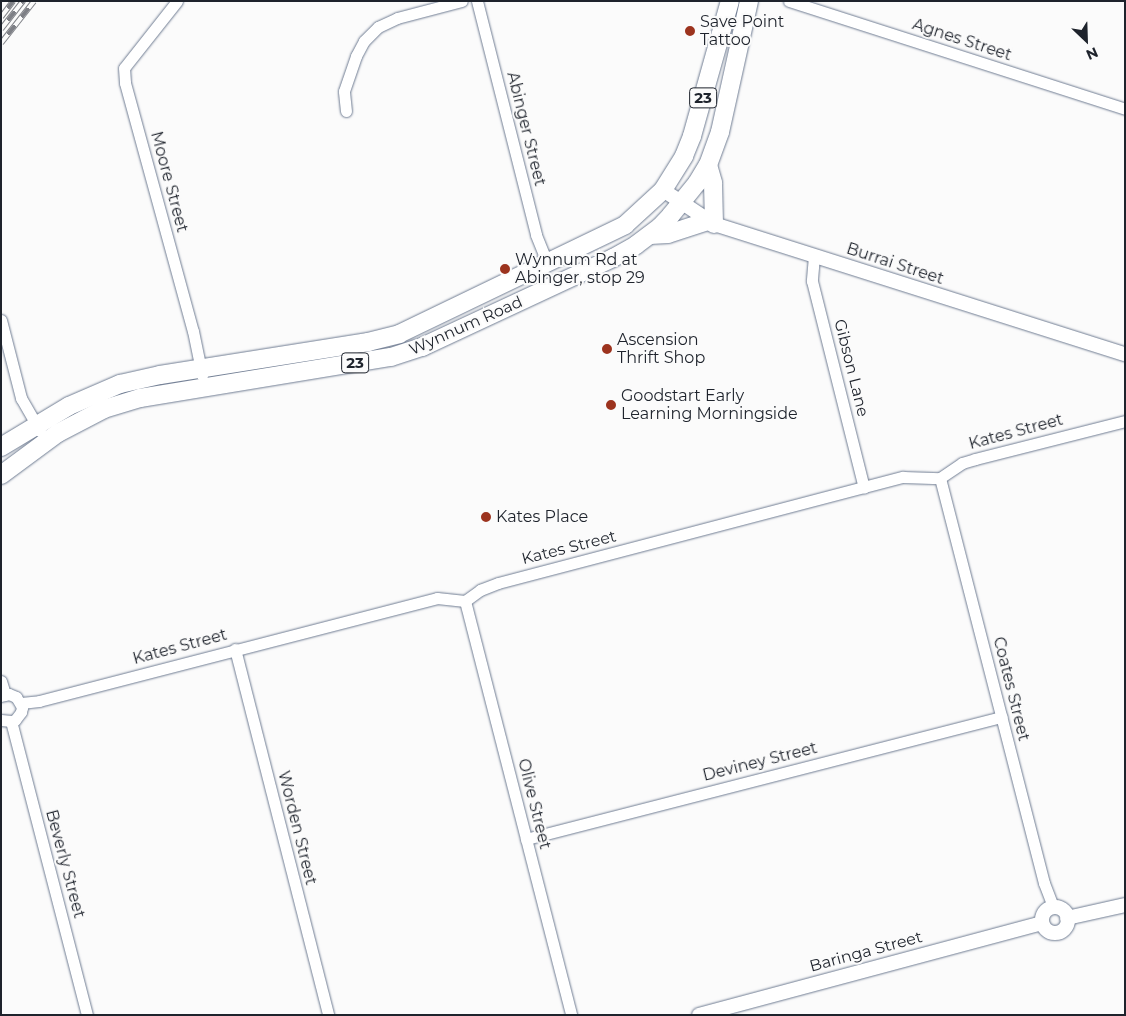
<!DOCTYPE html>
<style>
body{margin:0}
#map{position:relative;width:1126px;height:1016px;overflow:hidden;background:#fbfbfb;font-family:Montserrat,sans-serif}
div>[style]{position:absolute}
.roads{filter:drop-shadow(0 0 1px #6f7c92) drop-shadow(0 0 1px #6f7c92)}
.minor>*{height:11px;margin:-5.5px;padding:0 5.5px;transform-origin:5.5px;border-radius:5.5px;background:#fff}
.tertiary>*{height:14px;margin:-7px;padding:0 7px;transform-origin:7px;border-radius:7px;background:#fff}
.tertiary>.ring{margin:-7px;padding:0;box-sizing:content-box;background:none;border:14px solid #fff;border-radius:50%}
.primary>*{height:18px;margin:-9px;padding:0 9px;transform-origin:9px;border-radius:9px;background:#fff}
.rail>*{height:5.5px;margin-top:-2.75px;transform-origin:0;background:repeating-linear-gradient(90deg,#fbfbfb 0 11px,#7e8086 0 22px);box-sizing:border-box;border-block:1px solid #7e8086}
.dots>*{width:14px;height:14px;translate:-50% -50%;box-sizing:border-box;border:2px solid #fbfbfb;border-radius:50%}
span{translate:-50% -50%;white-space:nowrap;text-align:center;line-height:1.15;-webkit-text-stroke:4px #fbfbfb;paint-order:stroke}
.shield-label span{padding:1px 4px;background:#fbfbfb;border:1px solid;border-radius:4px;-webkit-text-stroke-width:0}
.shield-label{font-size:15px;color:#1e232c;font-weight:700}
.poi-label{font-size:16px;color:#1e232c}
.left{translate:0 -50%;text-align:left}
.street-label{font-size:16px;color:#1e232c}
.frame{position:absolute;inset:0;border:2px solid #1e232c;pointer-events:none}
.north{position:absolute;left:1061px;top:15px;width:50px;height:50px;-webkit-text-stroke:4px #fbfbfb;paint-order:stroke;rotate:156deg;font-size:14px;font-weight:700;line-height:20px;text-align:center;color:#1e232c}
.north::after{content:'';display:block;margin:auto;width:18px;height:22px;background:#1e232c;clip-path:polygon(50% 0,100% 100%,50% 72%,0 100%)}
</style>
<div id="map">
<div class="roads">
<div class="minor">
<div style="left:177px;top:1px;width:85px;rotate:128.3deg"></div>
<div style="left:124px;top:68px;width:15px;rotate:86deg"></div>
<div style="left:125px;top:83px;width:257px;rotate:74.7deg"></div>
<div style="left:193px;top:331px;width:45px;rotate:78.4deg"></div>
<div style="left:477px;top:1px;width:241px;rotate:75.8deg"></div>
<div style="left:536px;top:235px;width:31px;rotate:68deg"></div>
<div style="left:789px;top:1px;width:353px;rotate:17.8deg"></div>
<div style="left:346px;top:111px;width:20px;rotate:-96deg"></div>
<div style="left:344px;top:91px;width:37px;rotate:-71deg"></div>
<div style="left:356px;top:56px;width:17px;rotate:-62deg"></div>
<div style="left:364px;top:41px;width:20px;rotate:-45deg"></div>
<div style="left:378px;top:27px;width:21px;rotate:-25deg"></div>
<div style="left:397px;top:18px;width:67px;rotate:-14.7deg"></div>
<div style="left:814px;top:256px;width:25px;rotate:95deg"></div>
<div style="left:812px;top:281px;width:213px;rotate:75.9deg"></div>
<div style="left:1px;top:320px;width:81px;rotate:75.6deg"></div>
<div style="left:21px;top:398px;width:38px;rotate:60deg"></div>
<div style="left:940px;top:478px;width:418px;rotate:75.6deg"></div>
<div style="left:1044px;top:883px;width:26px;rotate:69deg"></div>
<div style="left:465px;top:601px;width:427px;rotate:75.6deg"></div>
<div style="left:235px;top:649px;width:378px;rotate:75.7deg"></div>
<div style="left:1px;top:681px;width:14px;rotate:73deg"></div>
<div style="left:1px;top:696px;width:8px;rotate:-14deg"></div>
<div style="left:9px;top:694px;width:8px;rotate:23deg"></div>
<div style="left:16px;top:697px;width:12px;rotate:59deg"></div>
<div style="left:22px;top:707px;width:5px;rotate:101deg"></div>
<div style="left:21px;top:712px;width:10px;rotate:127deg"></div>
<div style="left:15px;top:720px;width:4px;rotate:166deg"></div>
<div style="left:11px;top:721px;width:10px;rotate:-174deg"></div>
<div style="left:21px;top:703px;width:18px;rotate:-6deg"></div>
<div style="left:39px;top:701px;width:411px;rotate:-14.5deg"></div>
<div style="left:437px;top:598px;width:28px;rotate:6deg"></div>
<div style="left:465px;top:601px;width:19px;rotate:-36deg"></div>
<div style="left:480px;top:590px;width:19px;rotate:-21deg"></div>
<div style="left:498px;top:583px;width:419px;rotate:-14.7deg"></div>
<div style="left:903px;top:477px;width:37px;rotate:2deg"></div>
<div style="left:940px;top:478px;width:27px;rotate:-34deg"></div>
<div style="left:962px;top:463px;width:14px;rotate:-17deg"></div>
<div style="left:975px;top:459px;width:155px;rotate:-14.2deg"></div>
<div style="left:11px;top:721px;width:304px;rotate:75.5deg"></div>
<div style="left:526px;top:839px;width:491px;rotate:-14.4deg"></div>
</div>
<div class="tertiary">
<div style="left:663px;top:190px;width:61px;rotate:33.7deg"></div>
<div style="left:714px;top:224px;width:431px;rotate:17.6deg"></div>
<div class="ring" style="left:1042px;top:907px;width:12px;height:12px"></div>
<div style="left:1067px;top:918px;width:59px;rotate:-12.6deg"></div>
<div style="left:699px;top:1015px;width:355px;rotate:-15deg"></div>
</div>
<div class="primary">
<div style="left:708px;top:165px;width:19px;rotate:74deg"></div>
<div style="left:713px;top:183px;width:41px;rotate:88.6deg"></div>
<div style="left:650px;top:235px;width:18px;rotate:-3deg"></div>
<div style="left:668px;top:234px;width:42px;rotate:-18deg"></div>
<div style="left:1px;top:447px;width:79px;rotate:-31.1deg"></div>
<div style="left:69px;top:406px;width:56px;rotate:-23.3deg"></div>
<div style="left:120px;top:384px;width:41px;rotate:-12.7deg"></div>
<div style="left:160px;top:375px;width:211px;rotate:-9deg"></div>
<div style="left:368px;top:342px;width:32px;rotate:-14deg"></div>
<div style="left:399px;top:334px;width:251px;rotate:-25.7deg"></div>
<div style="left:625px;top:225px;width:52px;rotate:-42.6deg"></div>
<div style="left:663px;top:190px;width:40px;rotate:-58deg"></div>
<div style="left:684px;top:156px;width:22px;rotate:-68deg"></div>
<div style="left:692px;top:136px;width:140px;rotate:-74.3deg"></div>
<div style="left:1px;top:475px;width:71px;rotate:-36.4deg"></div>
<div style="left:58px;top:433px;width:52px;rotate:-27.6deg"></div>
<div style="left:104px;top:409px;width:38px;rotate:-17deg"></div>
<div style="left:140px;top:398px;width:254px;rotate:-9.3deg"></div>
<div style="left:391px;top:357px;width:33px;rotate:-18deg"></div>
<div style="left:422px;top:347px;width:211px;rotate:-25deg"></div>
<div style="left:613px;top:258px;width:26px;rotate:-29deg"></div>
<div style="left:636px;top:245px;width:30px;rotate:-37deg"></div>
<div style="left:660px;top:227px;width:16px;rotate:-47deg"></div>
<div style="left:671px;top:215px;width:41px;rotate:-50.9deg"></div>
<div style="left:697px;top:183px;width:21px;rotate:-59deg"></div>
<div style="left:708px;top:165px;width:35px;rotate:-70deg"></div>
<div style="left:720px;top:132px;width:134px;rotate:-77.5deg"></div>
</div>
</div>
<div class="rail">
<div style="left:1px;top:17px;width:20px;rotate:-53deg"></div>
<div style="left:1px;top:29px;width:36px;rotate:-52deg"></div>
<div style="left:1px;top:43px;width:53px;rotate:-51.8deg"></div>
</div>
<div class="dots">
<div style="left:690px;top:31px;background:#9c331e"></div>
<div style="left:505px;top:269px;background:#9c331e"></div>
<div style="left:607px;top:349px;background:#9c331e"></div>
<div style="left:611px;top:405px;background:#9c331e"></div>
<div style="left:486px;top:517px;background:#9c331e"></div>
</div>
<div class="shield-label">
<span style="left:703px;top:98px">23</span>
<span style="left:355px;top:363px">23</span>
</div>
<div class="poi-label">
<span class="left" style="left:700px;top:31px">Save Point<br>Tattoo</span>
<span class="left" style="left:515px;top:269px">Wynnum Rd at<br>Abinger, stop 29</span>
<span class="left" style="left:617px;top:349px">Ascension<br>Thrift Shop</span>
<span class="left" style="left:621px;top:405px">Goodstart Early<br>Learning Morningside</span>
<span class="left" style="left:496px;top:517px">Kates Place</span>
</div>
<div class="street-label">
<span style="left:962px;top:40px;rotate:18deg">Agnes Street</span>
<span style="left:526px;top:129px;rotate:76deg">Abinger Street</span>
<span style="left:169px;top:182px;rotate:75deg">Moore Street</span>
<span style="left:895px;top:264px;rotate:18deg">Burrai Street</span>
<span style="left:466px;top:326px;rotate:-24deg">Wynnum Road</span>
<span style="left:851px;top:368px;rotate:76deg">Gibson Lane</span>
<span style="left:1016px;top:432px;rotate:-15deg">Kates Street</span>
<span style="left:569px;top:548px;rotate:-14deg">Kates Street</span>
<span style="left:180px;top:647px;rotate:-15deg">Kates Street</span>
<span style="left:1011px;top:689px;rotate:76deg">Coates Street</span>
<span style="left:760px;top:762px;rotate:-14deg">Deviney Street</span>
<span style="left:534px;top:804px;rotate:76deg">Olive Street</span>
<span style="left:297px;top:828px;rotate:76deg">Worden Street</span>
<span style="left:65px;top:864px;rotate:75deg">Beverly Street</span>
<span style="left:866px;top:952px;rotate:-15deg">Baringa Street</span>
</div>
<div class="frame"></div>
<div class="north">N</div>
</div>
